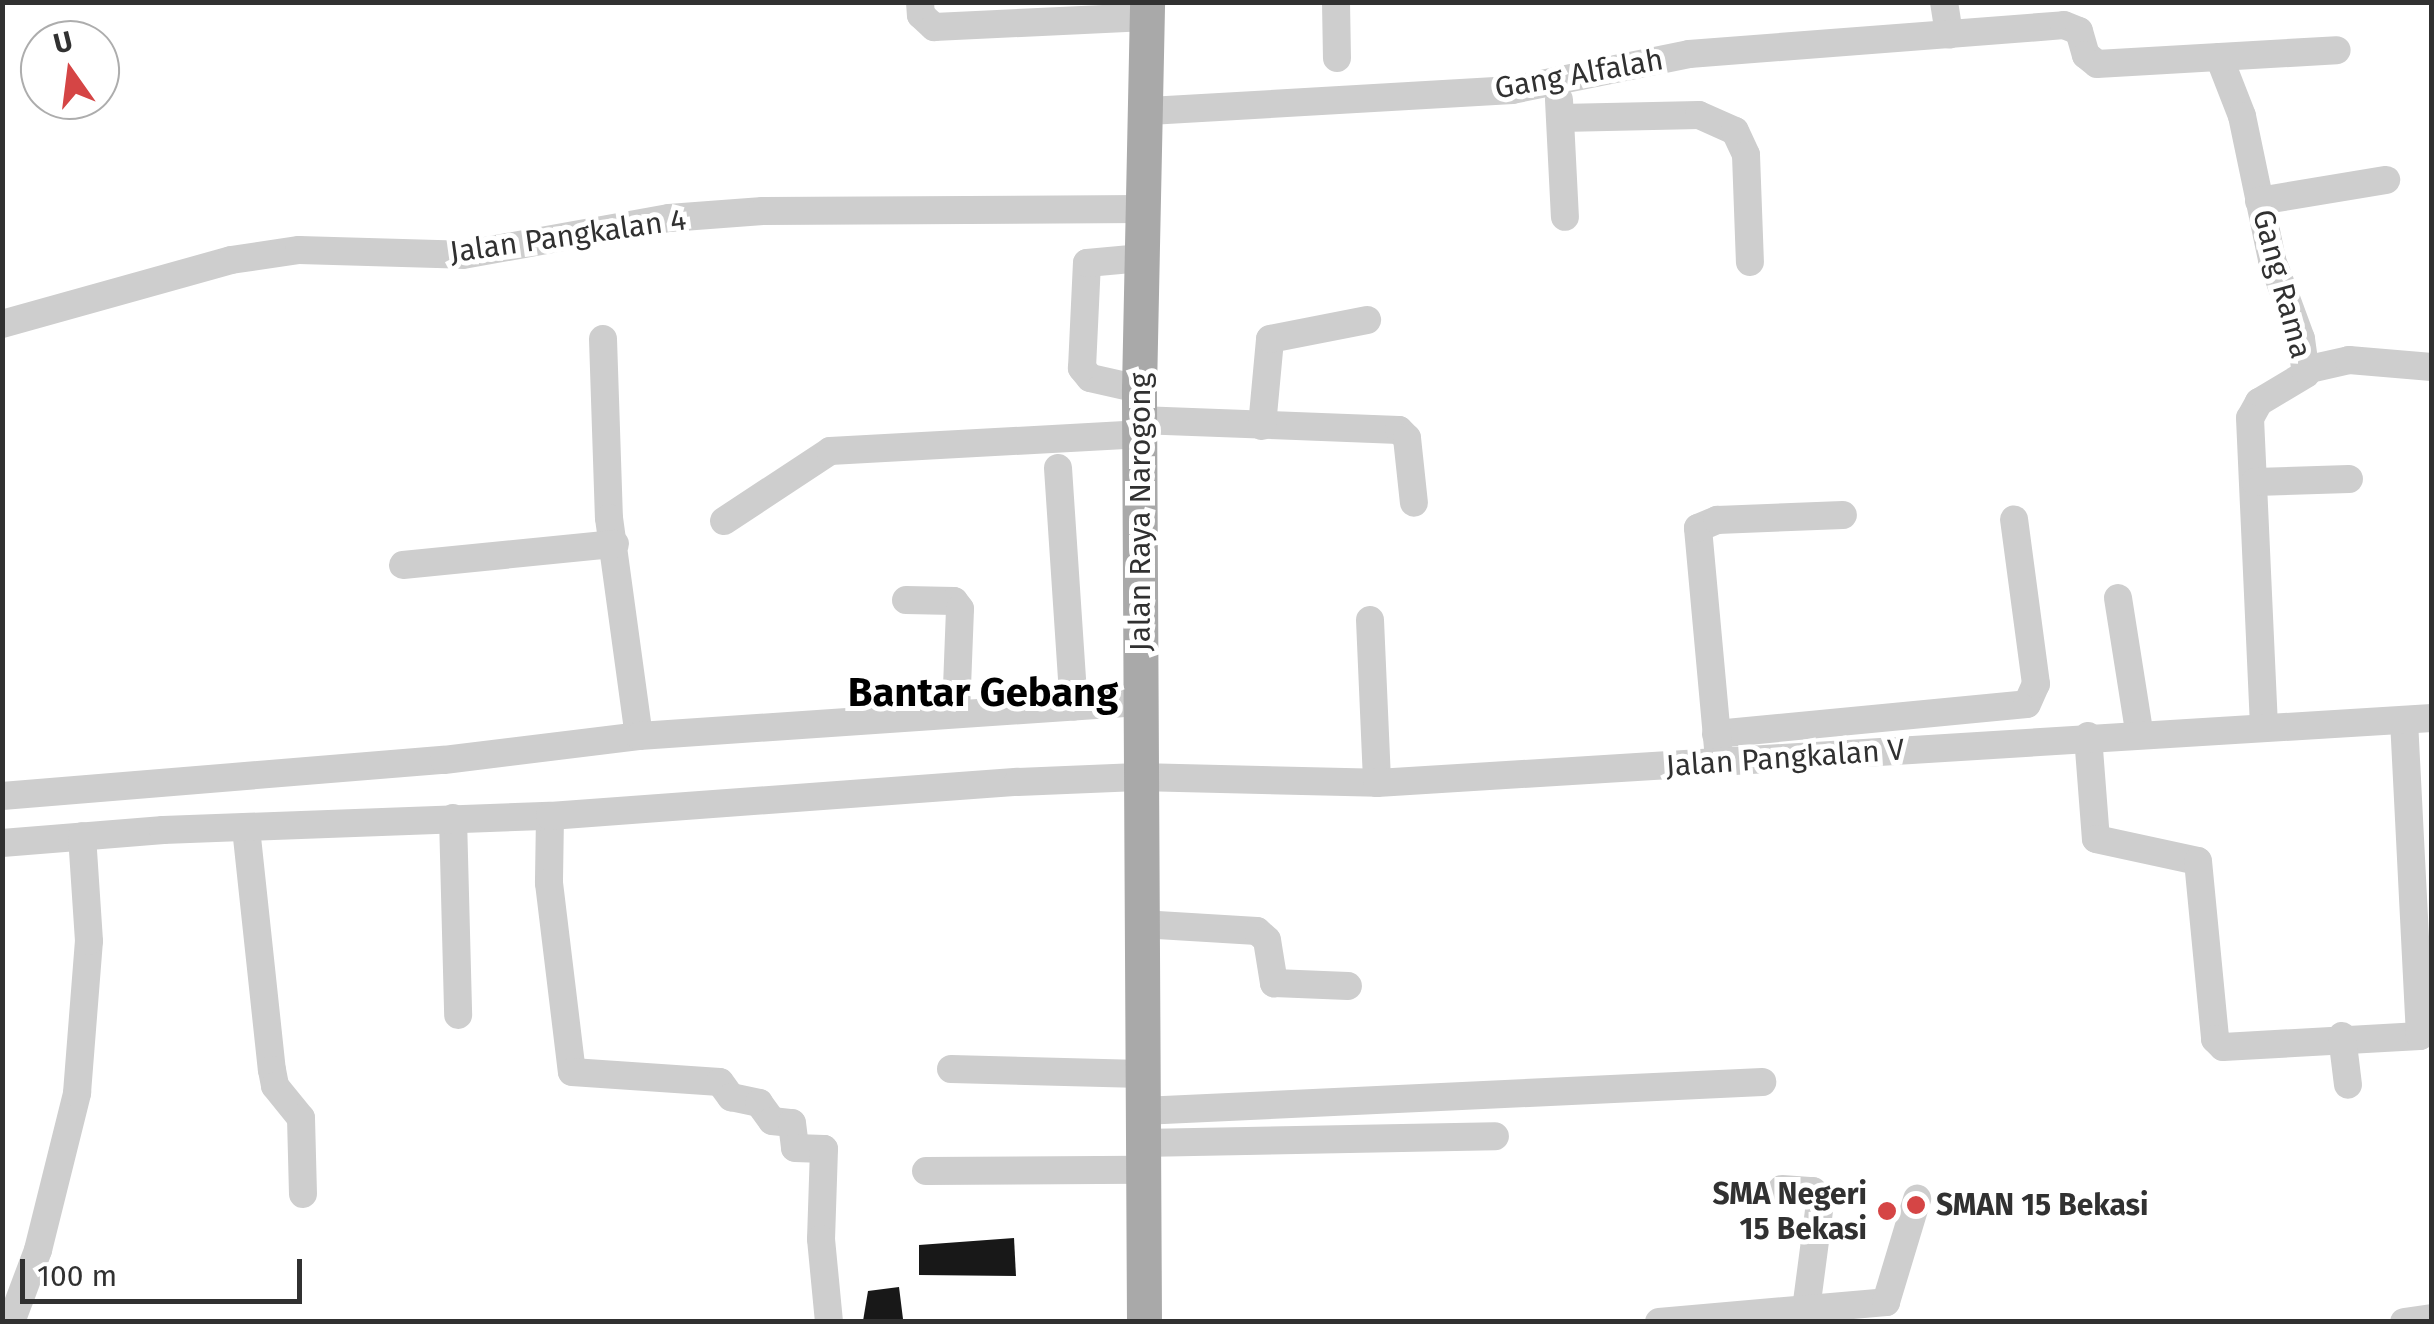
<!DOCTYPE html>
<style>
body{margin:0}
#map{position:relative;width:2434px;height:1324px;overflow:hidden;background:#fff;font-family:"Fira Sans",sans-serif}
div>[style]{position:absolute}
.building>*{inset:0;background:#181818}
.minor>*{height:28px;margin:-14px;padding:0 14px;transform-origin:14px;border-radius:14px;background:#cecece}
.major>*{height:35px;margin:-17.5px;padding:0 17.5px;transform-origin:17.5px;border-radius:17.5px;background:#a9a9a9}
.dots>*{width:28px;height:28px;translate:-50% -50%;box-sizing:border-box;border:5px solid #fff;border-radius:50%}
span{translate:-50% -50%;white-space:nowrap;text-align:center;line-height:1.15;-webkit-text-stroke:10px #fff;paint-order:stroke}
.street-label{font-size:30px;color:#313131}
.poi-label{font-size:30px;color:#313131;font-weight:700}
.right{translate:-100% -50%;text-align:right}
.left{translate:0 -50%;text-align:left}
.district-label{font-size:40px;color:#000;font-weight:700}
.frame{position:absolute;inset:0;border:5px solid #313131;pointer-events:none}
.north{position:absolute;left:20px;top:20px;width:100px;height:100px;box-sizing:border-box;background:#fff;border:2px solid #adadad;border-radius:50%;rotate:346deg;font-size:28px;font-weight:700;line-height:40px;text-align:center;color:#313131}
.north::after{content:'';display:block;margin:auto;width:35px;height:45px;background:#d54545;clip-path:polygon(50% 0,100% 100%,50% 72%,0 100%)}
.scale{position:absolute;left:20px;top:1259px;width:282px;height:45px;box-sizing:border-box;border:5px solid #313131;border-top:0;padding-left:12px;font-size:30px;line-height:35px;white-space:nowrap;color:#313131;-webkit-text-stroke:8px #fff;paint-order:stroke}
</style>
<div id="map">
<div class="building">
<div style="clip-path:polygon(1014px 1238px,1016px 1276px,919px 1275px,919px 1245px)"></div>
<div style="clip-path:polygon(899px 1287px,903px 1319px,863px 1321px,868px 1291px)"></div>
</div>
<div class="minor">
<div style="left:920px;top:2px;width:13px;rotate:86deg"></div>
<div style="left:921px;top:15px;width:18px;rotate:43deg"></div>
<div style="left:934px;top:27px;width:213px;rotate:-2.7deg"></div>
<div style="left:1336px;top:2px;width:56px;rotate:89deg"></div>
<div style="left:1944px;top:2px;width:33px;rotate:81deg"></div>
<div style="left:2219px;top:57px;width:63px;rotate:68.7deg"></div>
<div style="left:2242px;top:116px;width:147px;rotate:78.2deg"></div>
<div style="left:2272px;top:260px;width:84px;rotate:69.8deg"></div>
<div style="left:2301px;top:339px;width:35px;rotate:82deg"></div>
<div style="left:2306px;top:374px;width:55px;rotate:149.2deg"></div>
<div style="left:2259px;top:402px;width:18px;rotate:119deg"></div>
<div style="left:2250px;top:418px;width:309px;rotate:87.4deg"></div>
<div style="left:1559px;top:100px;width:117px;rotate:87.1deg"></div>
<div style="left:1149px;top:111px;width:364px;rotate:-3.3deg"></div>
<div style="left:1512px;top:90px;width:181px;rotate:-11.5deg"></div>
<div style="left:1689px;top:54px;width:376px;rotate:-4.4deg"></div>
<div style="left:2064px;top:25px;width:16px;rotate:22deg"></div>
<div style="left:2079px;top:31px;width:25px;rotate:74deg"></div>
<div style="left:2086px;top:55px;width:14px;rotate:39deg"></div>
<div style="left:2097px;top:64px;width:240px;rotate:-3.3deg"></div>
<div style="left:1561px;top:118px;width:138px;rotate:-1.2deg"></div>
<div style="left:1699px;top:115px;width:39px;rotate:24deg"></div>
<div style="left:1735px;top:131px;width:26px;rotate:65deg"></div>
<div style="left:1746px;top:155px;width:107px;rotate:87.9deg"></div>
<div style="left:2259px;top:201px;width:129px;rotate:-9.4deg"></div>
<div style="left:2px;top:324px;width:238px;rotate:-15.6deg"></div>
<div style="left:231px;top:260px;width:69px;rotate:-8.4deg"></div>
<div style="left:299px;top:250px;width:164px;rotate:1.7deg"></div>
<div style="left:463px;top:255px;width:209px;rotate:-10.2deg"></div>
<div style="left:669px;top:218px;width:94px;rotate:-4.3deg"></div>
<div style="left:763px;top:211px;width:380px;rotate:-0.3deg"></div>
<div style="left:603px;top:339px;width:179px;rotate:88.1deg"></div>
<div style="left:609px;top:518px;width:220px;rotate:82.2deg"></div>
<div style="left:2305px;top:370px;width:45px;rotate:-12.8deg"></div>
<div style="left:2349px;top:360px;width:83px;rotate:4.8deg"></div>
<div style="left:1139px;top:389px;width:50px;rotate:-167.3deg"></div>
<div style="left:1090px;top:378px;width:13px;rotate:-129deg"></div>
<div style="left:1082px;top:368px;width:105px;rotate:-87.3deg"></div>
<div style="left:1087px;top:263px;width:55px;rotate:-5.2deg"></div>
<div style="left:1139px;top:420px;width:260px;rotate:2.2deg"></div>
<div style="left:1399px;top:430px;width:11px;rotate:45deg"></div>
<div style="left:1407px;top:438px;width:65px;rotate:83.9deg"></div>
<div style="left:1262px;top:426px;width:87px;rotate:-84.7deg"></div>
<div style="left:1270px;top:339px;width:99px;rotate:-11.1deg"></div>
<div style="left:1058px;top:468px;width:239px;rotate:86.2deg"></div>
<div style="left:2255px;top:482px;width:94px;rotate:-1.8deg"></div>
<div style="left:724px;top:521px;width:127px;rotate:-33.4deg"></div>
<div style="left:830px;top:451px;width:309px;rotate:-3.1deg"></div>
<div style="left:403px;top:565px;width:213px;rotate:-5.7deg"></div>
<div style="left:2118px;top:598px;width:135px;rotate:81deg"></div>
<div style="left:906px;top:600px;width:48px;rotate:1.2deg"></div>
<div style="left:954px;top:601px;width:10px;rotate:53deg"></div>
<div style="left:960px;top:609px;width:102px;rotate:92.2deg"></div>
<div style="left:1370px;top:620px;width:163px;rotate:87.5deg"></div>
<div style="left:1716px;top:734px;width:312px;rotate:-5.5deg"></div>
<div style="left:2027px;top:704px;width:22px;rotate:-66deg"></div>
<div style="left:2036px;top:684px;width:166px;rotate:-97.6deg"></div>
<div style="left:2088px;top:736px;width:103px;rotate:85.6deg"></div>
<div style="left:2096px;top:839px;width:104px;rotate:12.2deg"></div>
<div style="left:2198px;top:861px;width:179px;rotate:84.5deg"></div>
<div style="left:2215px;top:1039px;width:11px;rotate:45deg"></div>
<div style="left:2223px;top:1047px;width:197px;rotate:-3.2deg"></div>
<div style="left:2420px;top:1036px;width:316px;rotate:-92.9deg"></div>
<div style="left:1718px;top:748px;width:221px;rotate:-95.2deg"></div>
<div style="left:1698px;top:528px;width:21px;rotate:-23deg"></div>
<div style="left:1717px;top:520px;width:126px;rotate:-2.3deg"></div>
<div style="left:2px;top:796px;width:443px;rotate:-4.7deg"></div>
<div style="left:444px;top:760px;width:196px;rotate:-7deg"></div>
<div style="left:639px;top:736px;width:502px;rotate:-3.88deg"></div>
<div style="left:550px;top:816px;width:67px;rotate:90.9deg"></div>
<div style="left:549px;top:883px;width:190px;rotate:83.1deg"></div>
<div style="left:572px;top:1072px;width:148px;rotate:3.9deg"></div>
<div style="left:720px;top:1082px;width:19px;rotate:54deg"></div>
<div style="left:731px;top:1097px;width:29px;rotate:12deg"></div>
<div style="left:759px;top:1103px;width:22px;rotate:54deg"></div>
<div style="left:772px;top:1121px;width:20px;rotate:6deg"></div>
<div style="left:792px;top:1123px;width:25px;rotate:83deg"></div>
<div style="left:795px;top:1148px;width:29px;rotate:2deg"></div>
<div style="left:824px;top:1149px;width:90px;rotate:91.9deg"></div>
<div style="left:821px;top:1239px;width:83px;rotate:84.5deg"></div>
<div style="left:453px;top:818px;width:197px;rotate:88.5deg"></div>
<div style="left:246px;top:828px;width:243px;rotate:83.9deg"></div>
<div style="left:272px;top:1070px;width:16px;rotate:79deg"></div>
<div style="left:275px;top:1086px;width:41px;rotate:50.9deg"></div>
<div style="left:301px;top:1118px;width:76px;rotate:88.5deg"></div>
<div style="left:2px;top:843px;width:162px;rotate:-4.6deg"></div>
<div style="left:163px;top:830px;width:387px;rotate:-2.1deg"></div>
<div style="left:550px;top:816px;width:469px;rotate:-4.2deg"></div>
<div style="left:1018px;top:782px;width:120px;rotate:-2.4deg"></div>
<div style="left:1138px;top:777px;width:239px;rotate:1.4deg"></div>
<div style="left:1377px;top:783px;width:1057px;rotate:-3.53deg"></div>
<div style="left:1141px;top:924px;width:116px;rotate:3.5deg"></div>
<div style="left:1257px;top:931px;width:13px;rotate:42deg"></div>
<div style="left:1267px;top:940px;width:44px;rotate:80.8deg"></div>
<div style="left:1274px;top:983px;width:74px;rotate:2.3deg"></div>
<div style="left:2342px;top:1036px;width:49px;rotate:83deg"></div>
<div style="left:951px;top:1069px;width:191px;rotate:1.5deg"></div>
<div style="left:1142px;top:1111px;width:621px;rotate:-2.68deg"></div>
<div style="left:1142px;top:1143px;width:353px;rotate:-1.1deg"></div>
<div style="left:926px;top:1171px;width:215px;rotate:-0.3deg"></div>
<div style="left:1782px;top:1189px;width:31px;rotate:4deg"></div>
<div style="left:1813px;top:1191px;width:14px;rotate:60deg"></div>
<div style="left:1820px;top:1203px;width:108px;rotate:97.5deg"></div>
<div style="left:11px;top:1322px;width:77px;rotate:-69.4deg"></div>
<div style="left:38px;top:1250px;width:162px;rotate:-76deg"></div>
<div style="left:77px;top:1093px;width:152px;rotate:-85.5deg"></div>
<div style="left:89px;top:941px;width:105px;rotate:-93.8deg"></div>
<div style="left:1659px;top:1322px;width:228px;rotate:-5deg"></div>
<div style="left:1886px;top:1302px;width:108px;rotate:-73.2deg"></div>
<div style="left:2404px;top:1322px;width:28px;rotate:-8deg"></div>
</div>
<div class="major">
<div style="left:1144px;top:1322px;width:933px;rotate:-90.31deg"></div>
<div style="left:1139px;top:389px;width:387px;rotate:-88.8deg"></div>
</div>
<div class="dots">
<div style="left:1916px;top:1205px;background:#d54545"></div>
<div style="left:1887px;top:1211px;background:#d54545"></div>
</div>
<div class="street-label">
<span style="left:1579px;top:74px;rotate:-10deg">Gang Alfalah</span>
<span style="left:568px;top:236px;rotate:-8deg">Jalan Pangkalan 4</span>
<span style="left:2282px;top:284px;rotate:75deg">Gang Rama</span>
<span style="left:1140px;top:512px;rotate:-90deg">Jalan Raya Narogong</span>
<span style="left:1785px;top:758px;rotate:-4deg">Jalan Pangkalan V</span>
</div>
<div class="poi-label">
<span class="right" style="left:1867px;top:1211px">SMA Negeri<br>15 Bekasi</span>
<span class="left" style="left:1936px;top:1205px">SMAN 15 Bekasi</span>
</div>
<div class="district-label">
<span style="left:983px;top:693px">Bantar Gebang</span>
</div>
<div class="frame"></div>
<div class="north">U</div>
<div class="scale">100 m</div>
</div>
